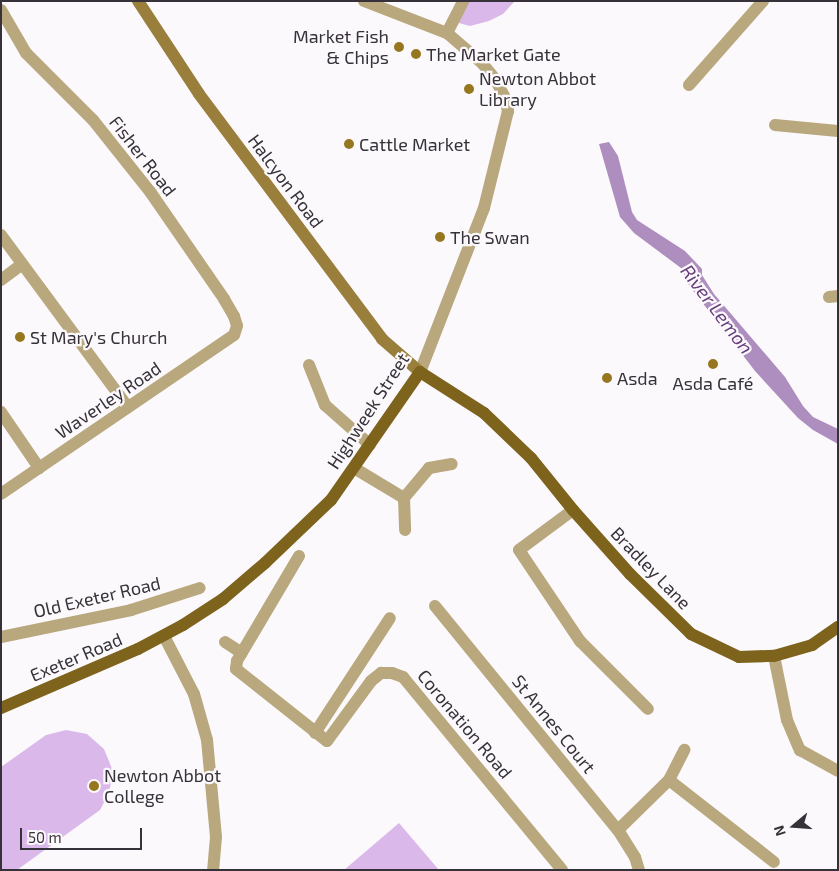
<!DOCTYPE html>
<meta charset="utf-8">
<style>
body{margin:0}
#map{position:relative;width:839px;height:871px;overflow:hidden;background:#fcf9fd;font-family:"Exo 2",sans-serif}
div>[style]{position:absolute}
.green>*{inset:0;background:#dab9ea}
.water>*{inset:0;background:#ae8ebe}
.minor>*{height:12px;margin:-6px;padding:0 6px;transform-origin:6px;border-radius:6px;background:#b9a87d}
.secondary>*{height:12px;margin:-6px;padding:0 6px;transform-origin:6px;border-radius:6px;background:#997f3b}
.primary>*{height:12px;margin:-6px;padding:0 6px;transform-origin:6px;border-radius:6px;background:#7d631b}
.dots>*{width:14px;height:14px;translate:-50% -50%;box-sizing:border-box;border:2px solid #fcf9fd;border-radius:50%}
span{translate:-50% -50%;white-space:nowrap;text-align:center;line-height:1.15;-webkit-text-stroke:4.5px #fcf9fd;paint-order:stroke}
.poi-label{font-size:18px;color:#373239}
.right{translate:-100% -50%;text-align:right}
.left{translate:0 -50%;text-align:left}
.street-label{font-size:18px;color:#373239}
.water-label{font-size:19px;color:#69407d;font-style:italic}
.frame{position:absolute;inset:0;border:2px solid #373239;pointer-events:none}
.north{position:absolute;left:769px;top:801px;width:50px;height:50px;-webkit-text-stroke:4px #fcf9fd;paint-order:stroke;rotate:252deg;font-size:14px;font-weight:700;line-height:20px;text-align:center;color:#373239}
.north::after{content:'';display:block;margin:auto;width:18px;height:22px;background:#373239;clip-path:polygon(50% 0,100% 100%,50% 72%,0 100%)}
.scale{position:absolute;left:20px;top:828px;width:122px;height:22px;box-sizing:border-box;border:2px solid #373239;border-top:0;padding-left:6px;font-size:15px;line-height:18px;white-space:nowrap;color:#373239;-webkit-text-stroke:4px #fcf9fd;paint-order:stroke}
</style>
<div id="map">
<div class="green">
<div style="clip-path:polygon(466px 1px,515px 1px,503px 14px,489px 21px,470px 26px,455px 22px)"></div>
<div style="clip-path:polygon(66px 730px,87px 734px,104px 749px,113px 771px,109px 793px,100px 810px,17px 870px,1px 870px,1px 767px,46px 735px)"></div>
<div style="clip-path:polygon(399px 823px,439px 870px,344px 870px)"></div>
</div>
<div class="water">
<div style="clip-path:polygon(609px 142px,618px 156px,632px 212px,637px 220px,685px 251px,702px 269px,702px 275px,714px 294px,785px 377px,803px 406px,813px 417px,838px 429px,838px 444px,813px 430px,798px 418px,755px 371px,688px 284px,681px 268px,634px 233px,620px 217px,599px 144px)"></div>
</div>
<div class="minor">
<div style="left:364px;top:1px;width:89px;rotate:21.1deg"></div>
<div style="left:447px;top:33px;width:46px;rotate:40.6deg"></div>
<div style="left:482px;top:63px;width:21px;rotate:51deg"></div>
<div style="left:495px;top:79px;width:19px;rotate:62deg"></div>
<div style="left:504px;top:96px;width:16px;rotate:75deg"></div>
<div style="left:508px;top:111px;width:100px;rotate:103.9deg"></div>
<div style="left:484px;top:208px;width:176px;rotate:111.3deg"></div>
<div style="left:1px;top:10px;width:50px;rotate:59.8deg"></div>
<div style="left:26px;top:53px;width:95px;rotate:45deg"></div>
<div style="left:93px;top:120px;width:93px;rotate:51.5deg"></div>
<div style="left:151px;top:193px;width:129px;rotate:55.4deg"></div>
<div style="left:224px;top:299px;width:20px;rotate:60deg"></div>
<div style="left:234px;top:316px;width:10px;rotate:73deg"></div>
<div style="left:237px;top:326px;width:9px;rotate:108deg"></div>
<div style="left:234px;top:335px;width:282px;rotate:145.7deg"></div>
<div style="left:447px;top:33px;width:36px;rotate:-63deg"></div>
<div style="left:689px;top:85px;width:112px;rotate:-48.6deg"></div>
<div style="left:775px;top:125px;width:63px;rotate:5.4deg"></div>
<div style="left:1px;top:235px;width:214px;rotate:53.6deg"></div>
<div style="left:1px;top:280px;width:26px;rotate:-37deg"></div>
<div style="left:829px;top:297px;width:9px;rotate:-6deg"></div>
<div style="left:309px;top:365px;width:43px;rotate:68.2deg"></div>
<div style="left:325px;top:405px;width:60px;rotate:41.6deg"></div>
<div style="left:1px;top:412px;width:68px;rotate:55.8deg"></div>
<div style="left:354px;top:468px;width:58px;rotate:31deg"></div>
<div style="left:404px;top:498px;width:32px;rotate:88deg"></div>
<div style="left:404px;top:498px;width:39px;rotate:-50deg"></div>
<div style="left:429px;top:468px;width:23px;rotate:-10deg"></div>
<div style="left:573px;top:510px;width:67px;rotate:143.5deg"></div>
<div style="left:519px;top:550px;width:110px;rotate:56.2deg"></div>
<div style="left:580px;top:641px;width:96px;rotate:45deg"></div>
<div style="left:299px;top:556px;width:122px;rotate:120.6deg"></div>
<div style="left:237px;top:661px;width:8px;rotate:97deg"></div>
<div style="left:236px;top:669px;width:116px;rotate:38.4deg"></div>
<div style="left:327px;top:741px;width:74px;rotate:-53.7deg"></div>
<div style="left:371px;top:681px;width:13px;rotate:-39deg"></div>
<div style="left:381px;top:673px;width:11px"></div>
<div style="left:392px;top:673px;width:12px;rotate:20deg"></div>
<div style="left:403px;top:677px;width:250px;rotate:50.5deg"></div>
<div style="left:435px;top:606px;width:289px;rotate:50.8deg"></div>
<div style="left:618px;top:830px;width:32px;rotate:58deg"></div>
<div style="left:635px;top:857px;width:14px;rotate:73deg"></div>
<div style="left:164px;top:636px;width:65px;rotate:62.7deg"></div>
<div style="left:194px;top:694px;width:48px;rotate:74.2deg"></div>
<div style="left:207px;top:740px;width:97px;rotate:84.7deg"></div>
<div style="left:216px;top:837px;width:33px;rotate:95deg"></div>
<div style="left:1px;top:637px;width:133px;rotate:-11.7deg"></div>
<div style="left:131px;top:610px;width:72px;rotate:-17.7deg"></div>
<div style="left:225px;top:642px;width:20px;rotate:33deg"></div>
<div style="left:774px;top:656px;width:65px;rotate:78.5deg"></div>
<div style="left:787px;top:720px;width:33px;rotate:67deg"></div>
<div style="left:800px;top:750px;width:43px;rotate:28.9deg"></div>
<div style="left:315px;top:733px;width:137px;rotate:-56.9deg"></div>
<div style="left:669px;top:780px;width:34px;rotate:-63deg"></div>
<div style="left:618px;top:830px;width:71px;rotate:-44.4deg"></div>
<div style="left:669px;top:780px;width:133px;rotate:38deg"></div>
</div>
<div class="secondary">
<div style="left:138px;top:1px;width:111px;rotate:56.7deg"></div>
<div style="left:199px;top:94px;width:306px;rotate:53.2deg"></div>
<div style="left:382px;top:339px;width:50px;rotate:41deg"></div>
</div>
<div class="primary">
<div style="left:1px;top:708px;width:149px;rotate:-23.3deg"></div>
<div style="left:138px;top:649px;width:51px;rotate:-28.1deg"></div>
<div style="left:183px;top:625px;width:48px;rotate:-33deg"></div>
<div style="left:223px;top:599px;width:55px;rotate:-40.6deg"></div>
<div style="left:265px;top:563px;width:91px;rotate:-43.7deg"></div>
<div style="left:331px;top:500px;width:156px;rotate:-55.2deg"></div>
<div style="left:420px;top:372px;width:76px;rotate:32.6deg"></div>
<div style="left:484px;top:413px;width:65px;rotate:43.8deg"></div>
<div style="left:531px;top:458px;width:67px;rotate:51.1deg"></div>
<div style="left:573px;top:510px;width:86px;rotate:48.3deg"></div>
<div style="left:630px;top:574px;width:86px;rotate:44.5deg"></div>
<div style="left:691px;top:634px;width:53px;rotate:25.6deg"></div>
<div style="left:739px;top:657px;width:35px;rotate:-2deg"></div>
<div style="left:774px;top:656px;width:40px;rotate:-16deg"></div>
<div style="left:812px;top:645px;width:32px;rotate:-35deg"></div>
</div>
<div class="dots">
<div style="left:399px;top:47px;background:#96771f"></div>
<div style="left:416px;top:54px;background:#96771f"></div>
<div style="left:469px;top:89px;background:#96771f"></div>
<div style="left:349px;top:144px;background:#96771f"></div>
<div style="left:440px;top:237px;background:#96771f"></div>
<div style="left:20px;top:337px;background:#96771f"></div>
<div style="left:713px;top:364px;background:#96771f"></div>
<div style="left:607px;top:378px;background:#96771f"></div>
<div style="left:94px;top:786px;background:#96771f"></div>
</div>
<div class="poi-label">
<span class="right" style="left:389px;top:47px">Market Fish<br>&amp; Chips</span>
<span class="left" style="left:426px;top:54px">The Market Gate</span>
<span class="left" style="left:479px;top:89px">Newton Abbot<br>Library</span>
<span class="left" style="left:359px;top:144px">Cattle Market</span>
<span class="left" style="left:450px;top:237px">The Swan</span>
<span class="left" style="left:30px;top:337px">St Mary's Church</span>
<span class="left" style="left:617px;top:378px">Asda</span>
<span style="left:713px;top:383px">Asda Café</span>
<span class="left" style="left:104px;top:786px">Newton Abbot<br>College</span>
</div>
<div class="street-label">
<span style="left:143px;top:156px;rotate:52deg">Fisher Road</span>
<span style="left:286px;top:181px;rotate:53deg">Halcyon Road</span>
<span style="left:108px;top:400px;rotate:-34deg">Waverley Road</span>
<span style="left:368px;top:411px;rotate:-57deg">Highweek Street</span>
<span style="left:651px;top:568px;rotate:46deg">Bradley Lane</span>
<span style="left:97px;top:597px;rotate:-13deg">Old Exeter Road</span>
<span style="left:76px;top:657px;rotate:-23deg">Exeter Road</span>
<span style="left:465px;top:724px;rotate:50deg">Coronation Road</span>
<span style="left:554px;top:724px;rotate:51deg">St Annes Court</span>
</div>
<div class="water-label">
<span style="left:717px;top:309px;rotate:53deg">River Lemon</span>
</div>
<div class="frame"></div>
<div class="north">N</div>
<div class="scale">50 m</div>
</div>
